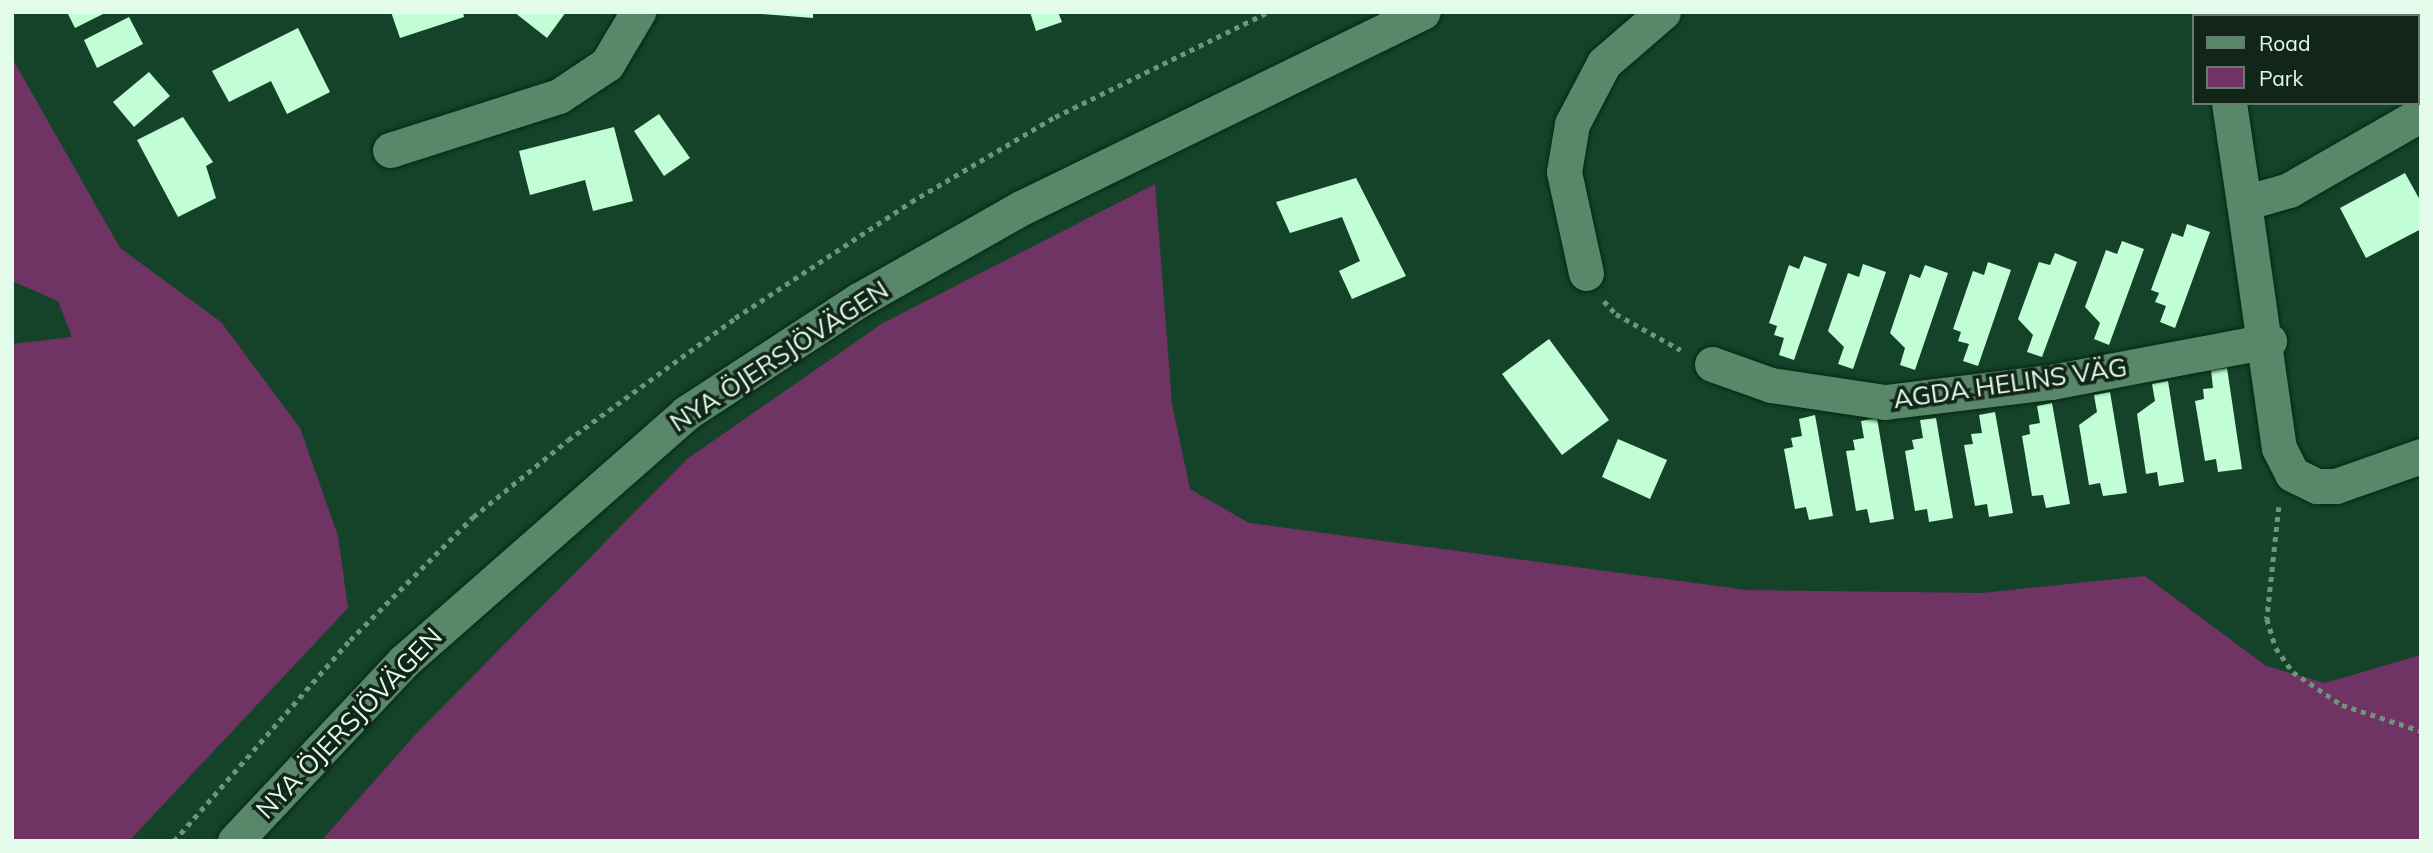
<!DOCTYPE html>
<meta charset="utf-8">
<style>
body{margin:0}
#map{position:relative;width:2433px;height:853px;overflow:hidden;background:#154329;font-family:Mulish,sans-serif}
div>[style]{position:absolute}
.green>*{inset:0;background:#703464}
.building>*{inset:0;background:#c1fdd5}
.path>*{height:4.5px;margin-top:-2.25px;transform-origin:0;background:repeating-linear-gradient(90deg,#6f937d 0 5px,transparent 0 10px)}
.roads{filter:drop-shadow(0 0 2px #042814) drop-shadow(0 0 2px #042814)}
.minor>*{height:35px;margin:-17.5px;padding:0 17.5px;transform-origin:17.5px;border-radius:17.5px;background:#598769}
span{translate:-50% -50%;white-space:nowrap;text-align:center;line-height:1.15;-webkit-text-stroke:7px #122519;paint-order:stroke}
.street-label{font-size:26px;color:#e3fbea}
.frame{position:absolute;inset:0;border:14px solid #e3fbea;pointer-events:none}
.legend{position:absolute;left:2192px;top:14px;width:228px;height:91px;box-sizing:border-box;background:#122519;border:2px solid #667b6d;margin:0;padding:9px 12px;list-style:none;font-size:21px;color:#e3fbea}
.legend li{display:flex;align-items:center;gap:14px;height:35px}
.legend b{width:35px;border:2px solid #667b6d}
</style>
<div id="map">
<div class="green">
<div style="clip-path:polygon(12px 58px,120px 248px,221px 322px,300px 428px,338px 536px,348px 608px,129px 841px,12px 841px,12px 344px,72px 337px,58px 301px,12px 281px)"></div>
<div style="clip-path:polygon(1155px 184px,1172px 404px,1190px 489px,1249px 523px,1747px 590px,1982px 593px,2145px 576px,2266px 666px,2325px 683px,2421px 655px,2421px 841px,321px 841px,415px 735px,687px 459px,883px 323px)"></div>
</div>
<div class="building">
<div style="clip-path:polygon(67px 12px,107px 12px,75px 28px)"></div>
<div style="clip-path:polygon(391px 12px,463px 12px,464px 17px,400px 38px)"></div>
<div style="clip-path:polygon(514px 12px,566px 12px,547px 38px)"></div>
<div style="clip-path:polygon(737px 12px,813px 12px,813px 18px)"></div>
<div style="clip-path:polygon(1030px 12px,1058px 12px,1062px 22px,1036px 31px)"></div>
<div style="clip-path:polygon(129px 17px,143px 44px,97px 68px,84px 40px)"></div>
<div style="clip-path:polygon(298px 28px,330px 92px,287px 114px,271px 81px,229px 102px,212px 71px)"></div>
<div style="clip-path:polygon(149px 72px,170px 96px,134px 127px,113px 102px)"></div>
<div style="clip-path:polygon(659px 114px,690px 158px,664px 176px,634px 131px)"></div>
<div style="clip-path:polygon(183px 117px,213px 162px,206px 166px,216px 198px,178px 217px,137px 140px)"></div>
<div style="clip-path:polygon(614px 127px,633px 201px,593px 211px,585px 180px,530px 195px,519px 151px)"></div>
<div style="clip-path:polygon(2405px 173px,2421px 202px,2421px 229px,2366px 258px,2340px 208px)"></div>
<div style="clip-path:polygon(1356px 178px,1406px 276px,1352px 299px,1339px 271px,1360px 261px,1342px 217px,1290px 233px,1276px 202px)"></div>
<div style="clip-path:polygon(2187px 224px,2210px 232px,2175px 328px,2160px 322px,2166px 306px,2155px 302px,2159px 293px,2151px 290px,2172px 233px,2183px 237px)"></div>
<div style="clip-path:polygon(2122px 241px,2144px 249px,2109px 345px,2094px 339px,2100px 323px,2085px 307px,2106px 250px,2117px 254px)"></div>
<div style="clip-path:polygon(2055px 253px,2077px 262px,2042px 357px,2027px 352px,2033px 335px,2018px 319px,2039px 262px,2050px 265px)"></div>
<div style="clip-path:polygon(1804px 256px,1827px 264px,1794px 360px,1779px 355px,1784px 338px,1774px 335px,1777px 326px,1769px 323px,1789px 265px,1799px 269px)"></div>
<div style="clip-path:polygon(1988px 262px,2011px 270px,1978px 366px,1963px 361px,1969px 344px,1958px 341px,1961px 332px,1953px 329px,1973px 271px,1984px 275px)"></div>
<div style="clip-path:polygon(1863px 264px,1886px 272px,1853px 369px,1838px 364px,1844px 347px,1828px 331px,1848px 273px,1859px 277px)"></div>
<div style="clip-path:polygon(1925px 265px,1948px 273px,1915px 370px,1900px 365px,1905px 348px,1890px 333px,1910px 274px,1920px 278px)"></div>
<div style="clip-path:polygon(1549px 339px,1609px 420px,1562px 455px,1502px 374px)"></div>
<div style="clip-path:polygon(2227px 368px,2242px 469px,2218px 472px,2216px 459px,2205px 461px,2195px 401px,2204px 399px,2203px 389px,2213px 388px,2211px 370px)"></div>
<div style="clip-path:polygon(2168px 381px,2184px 482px,2159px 486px,2157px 472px,2146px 474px,2137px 414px,2155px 401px,2152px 384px)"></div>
<div style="clip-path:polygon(2110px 392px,2127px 493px,2103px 496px,2100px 483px,2089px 485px,2079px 425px,2097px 412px,2094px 395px)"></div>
<div style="clip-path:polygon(2052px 403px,2070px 504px,2046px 508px,2043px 495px,2032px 496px,2022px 436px,2030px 434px,2029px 425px,2040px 423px,2037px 406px)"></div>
<div style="clip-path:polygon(1995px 412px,2013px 513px,1989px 517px,1987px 504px,1975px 506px,1964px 445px,1973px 444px,1971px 434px,1982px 433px,1979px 415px)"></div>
<div style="clip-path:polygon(1815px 415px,1833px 516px,1809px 520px,1806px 507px,1795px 509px,1784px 449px,1793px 447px,1791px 438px,1802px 436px,1799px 419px)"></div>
<div style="clip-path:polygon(1877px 418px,1894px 519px,1870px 523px,1867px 509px,1856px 511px,1846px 451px,1855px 450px,1853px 440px,1864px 438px,1861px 421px)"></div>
<div style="clip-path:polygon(1936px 418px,1953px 518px,1929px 522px,1927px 509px,1915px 511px,1905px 451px,1914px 449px,1912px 440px,1923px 438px,1920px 420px)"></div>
<div style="clip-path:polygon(1618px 439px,1667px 460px,1650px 499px,1602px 477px)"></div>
</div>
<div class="path">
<div style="left:1604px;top:301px;width:18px;rotate:47deg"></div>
<div style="left:1616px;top:314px;width:74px;rotate:29deg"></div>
<div style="left:2279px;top:507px;width:113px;rotate:96.1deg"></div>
<div style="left:2267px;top:619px;width:30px;rotate:73deg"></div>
<div style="left:2276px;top:648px;width:29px;rotate:55deg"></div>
<div style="left:2293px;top:672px;width:59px;rotate:34deg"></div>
<div style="left:2342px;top:705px;width:83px;rotate:18.2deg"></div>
<div style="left:174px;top:841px;width:267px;rotate:-48.8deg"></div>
<div style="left:350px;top:640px;width:174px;rotate:-45deg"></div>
<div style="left:473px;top:517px;width:122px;rotate:-39deg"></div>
<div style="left:568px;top:440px;width:207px;rotate:-36.1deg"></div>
<div style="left:735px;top:318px;width:211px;rotate:-33.4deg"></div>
<div style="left:911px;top:202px;width:167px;rotate:-30.6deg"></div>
<div style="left:1055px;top:117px;width:237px;rotate:-26.2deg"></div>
</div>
<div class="roads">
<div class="minor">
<div style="left:2215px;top:12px;width:4px;rotate:76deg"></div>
<div style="left:2229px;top:103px;width:101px;rotate:81.5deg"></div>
<div style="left:2244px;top:203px;width:47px;rotate:-16.1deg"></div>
<div style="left:2289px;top:190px;width:152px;rotate:-29.9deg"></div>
<div style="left:390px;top:150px;width:177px;rotate:-17.7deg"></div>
<div style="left:559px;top:96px;width:58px;rotate:-33.7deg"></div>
<div style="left:607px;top:64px;width:61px;rotate:-59.2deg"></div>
<div style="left:2244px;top:203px;width:247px;rotate:81.9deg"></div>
<div style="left:2279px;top:448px;width:29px;rotate:63deg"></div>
<div style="left:2292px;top:474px;width:28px;rotate:26deg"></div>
<div style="left:2317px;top:486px;width:19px"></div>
<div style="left:2336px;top:486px;width:90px;rotate:-19.4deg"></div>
<div style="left:1586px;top:273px;width:103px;rotate:-102.3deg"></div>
<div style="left:1564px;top:172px;width:49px;rotate:-80.5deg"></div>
<div style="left:1572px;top:124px;width:69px;rotate:-62.3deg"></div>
<div style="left:1604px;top:63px;width:78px;rotate:-40.8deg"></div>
<div style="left:1712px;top:364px;width:63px;rotate:19.6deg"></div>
<div style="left:1771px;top:385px;width:115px;rotate:8.5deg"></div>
<div style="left:1885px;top:402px;width:167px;rotate:-6.9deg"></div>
<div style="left:2051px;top:382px;width:222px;rotate:-10.7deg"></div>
<div style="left:235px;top:841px;width:247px;rotate:-46.8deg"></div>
<div style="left:404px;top:661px;width:376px;rotate:-41.3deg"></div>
<div style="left:686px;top:413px;width:207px;rotate:-33.2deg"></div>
<div style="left:859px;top:300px;width:186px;rotate:-29.6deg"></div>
<div style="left:1021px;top:208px;width:447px;rotate:-26deg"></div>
</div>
</div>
<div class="street-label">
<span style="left:779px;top:356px;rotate:-33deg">NYA ÖJERSJÖVÄGEN</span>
<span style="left:2010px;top:383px;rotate:-8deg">AGDA HELINS VÄG</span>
<span style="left:349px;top:723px;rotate:-46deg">NYA ÖJERSJÖVÄGEN</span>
</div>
<div class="frame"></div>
<ul class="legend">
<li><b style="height:9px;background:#598769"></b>Road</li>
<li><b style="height:19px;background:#703464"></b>Park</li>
</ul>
</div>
